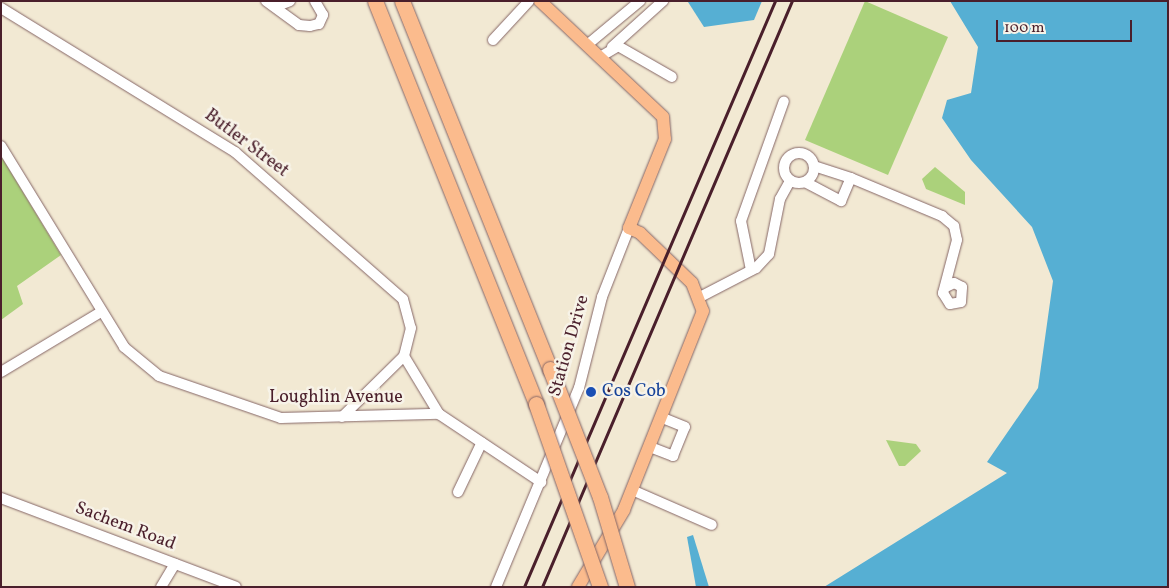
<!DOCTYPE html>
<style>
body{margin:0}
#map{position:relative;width:1169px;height:588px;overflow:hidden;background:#f2e9d3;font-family:Vollkorn,serif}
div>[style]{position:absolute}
.green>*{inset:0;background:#abd17b}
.water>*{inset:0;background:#56afd3}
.roads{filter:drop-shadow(0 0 1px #856666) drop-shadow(0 0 1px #856666)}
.minor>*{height:10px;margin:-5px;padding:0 5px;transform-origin:5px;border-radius:5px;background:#fff}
.minor>.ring{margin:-5px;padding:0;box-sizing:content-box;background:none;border:10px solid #fff;border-radius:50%}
.major>*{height:12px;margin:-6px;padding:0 6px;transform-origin:6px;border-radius:6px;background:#fbbb8d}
.highway>*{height:15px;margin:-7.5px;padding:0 7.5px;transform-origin:7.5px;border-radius:7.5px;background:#fbbb8d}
.rail>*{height:2.5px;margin:-1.25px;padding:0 1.25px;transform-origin:1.25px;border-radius:1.25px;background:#4a1f2b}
.bridges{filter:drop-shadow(0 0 1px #856666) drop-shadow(0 0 1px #856666)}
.highway-bridge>*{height:15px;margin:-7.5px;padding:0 7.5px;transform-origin:7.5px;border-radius:7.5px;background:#fbbb8d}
.dots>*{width:14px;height:14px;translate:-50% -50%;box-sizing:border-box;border:2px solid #f7f3e8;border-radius:50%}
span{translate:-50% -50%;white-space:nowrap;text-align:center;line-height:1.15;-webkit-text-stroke:5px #f7f3e8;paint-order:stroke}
.street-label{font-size:18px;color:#4a1f2b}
.transit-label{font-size:18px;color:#164399}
.left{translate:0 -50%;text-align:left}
.frame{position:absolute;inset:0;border:2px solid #4a1f2b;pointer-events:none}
.scale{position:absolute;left:996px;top:20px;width:136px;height:22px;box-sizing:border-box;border:2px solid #4a1f2b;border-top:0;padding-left:6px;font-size:15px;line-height:18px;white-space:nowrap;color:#4a1f2b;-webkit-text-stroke:4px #f7f3e8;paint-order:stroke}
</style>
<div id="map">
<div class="green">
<div style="clip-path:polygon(865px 1px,948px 37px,888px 175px,805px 140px)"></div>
<div style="clip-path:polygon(1px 156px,61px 255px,17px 286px,23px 304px,1px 320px)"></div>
<div style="clip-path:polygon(935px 167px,965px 192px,965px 205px,926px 189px,922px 179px)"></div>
<div style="clip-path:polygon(886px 440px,916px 444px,921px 451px,905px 466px,899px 466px)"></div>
</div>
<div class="water">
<div style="clip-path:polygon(762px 1px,754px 20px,704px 27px,688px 2px)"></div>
<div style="clip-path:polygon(950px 1px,1168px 1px,1168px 587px,824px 587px,1007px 473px,987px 462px,1038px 388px,1053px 281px,1032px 227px,971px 160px,942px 118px,947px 100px,971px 93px,978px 47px)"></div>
<div style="clip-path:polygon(693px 535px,709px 587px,696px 587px,687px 537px)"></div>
</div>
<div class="roads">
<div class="minor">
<div style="left:266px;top:1px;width:41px;rotate:36deg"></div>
<div style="left:299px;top:25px;width:11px;rotate:5deg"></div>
<div style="left:310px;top:26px;width:9px;rotate:-13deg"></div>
<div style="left:319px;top:24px;width:10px;rotate:-66deg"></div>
<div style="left:323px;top:15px;width:16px;rotate:-120deg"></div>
<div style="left:277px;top:6px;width:14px;rotate:-21deg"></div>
<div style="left:1px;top:8px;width:275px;rotate:31.6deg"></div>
<div style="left:235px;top:152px;width:223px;rotate:41.2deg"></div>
<div style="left:403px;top:299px;width:30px;rotate:75deg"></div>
<div style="left:411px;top:328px;width:29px;rotate:104deg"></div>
<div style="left:404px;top:356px;width:68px;rotate:58.9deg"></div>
<div style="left:493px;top:40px;width:53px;rotate:-47.3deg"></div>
<div style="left:587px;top:45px;width:69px;rotate:-39.7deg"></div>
<div style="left:612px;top:47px;width:69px;rotate:-42deg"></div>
<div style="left:600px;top:57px;width:21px;rotate:-31deg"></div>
<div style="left:618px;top:46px;width:62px;rotate:29.9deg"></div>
<div style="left:1px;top:146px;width:236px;rotate:58.5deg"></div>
<div style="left:124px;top:347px;width:45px;rotate:39.6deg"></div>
<div style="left:159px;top:376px;width:129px;rotate:19deg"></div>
<div style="left:281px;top:418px;width:158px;rotate:-1.5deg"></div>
<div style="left:439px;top:414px;width:123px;rotate:33.7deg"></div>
<div class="ring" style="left:784px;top:153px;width:20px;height:20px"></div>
<div style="left:851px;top:178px;width:99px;rotate:22.7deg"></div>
<div style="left:942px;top:216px;width:16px;rotate:40deg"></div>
<div style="left:954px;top:226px;width:14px;rotate:78deg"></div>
<div style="left:957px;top:240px;width:55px;rotate:104.8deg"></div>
<div style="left:943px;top:293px;width:13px;rotate:58deg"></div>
<div style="left:950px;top:304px;width:11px;rotate:-10deg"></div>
<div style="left:961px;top:302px;width:15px;rotate:-86deg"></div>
<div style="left:962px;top:287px;width:9px;rotate:-153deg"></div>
<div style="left:954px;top:283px;width:9px;rotate:153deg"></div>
<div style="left:805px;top:182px;width:41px;rotate:27.8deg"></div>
<div style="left:841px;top:201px;width:25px;rotate:-67deg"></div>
<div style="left:851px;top:178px;width:39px;rotate:-162deg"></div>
<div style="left:751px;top:270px;width:50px;rotate:-101.5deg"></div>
<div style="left:741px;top:221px;width:127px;rotate:-70.3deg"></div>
<div style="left:700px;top:297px;width:63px;rotate:-27.4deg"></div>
<div style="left:756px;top:268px;width:19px;rotate:-47deg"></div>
<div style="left:769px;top:254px;width:56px;rotate:-78.7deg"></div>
<div style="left:780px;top:199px;width:21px;rotate:-61deg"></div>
<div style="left:1px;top:372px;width:117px;rotate:-31deg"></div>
<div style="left:342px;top:417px;width:87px;rotate:-44.5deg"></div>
<div style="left:650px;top:447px;width:25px;rotate:21deg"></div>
<div style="left:673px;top:456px;width:31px;rotate:-68deg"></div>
<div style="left:685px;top:427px;width:24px;rotate:-158deg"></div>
<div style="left:632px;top:490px;width:87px;rotate:23.6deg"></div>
<div style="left:458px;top:492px;width:55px;rotate:-64.4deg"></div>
<div style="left:1px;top:498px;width:251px;rotate:20.7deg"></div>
<div style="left:161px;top:587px;width:27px;rotate:-59deg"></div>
<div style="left:496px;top:587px;width:216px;rotate:-67.4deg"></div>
<div style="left:579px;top:388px;width:94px;rotate:-75.8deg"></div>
<div style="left:602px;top:297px;width:74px;rotate:-68.6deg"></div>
</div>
<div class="major">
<div style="left:540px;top:1px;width:169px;rotate:43.3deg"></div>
<div style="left:663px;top:117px;width:22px;rotate:85deg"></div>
<div style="left:665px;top:139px;width:96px;rotate:112deg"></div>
<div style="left:629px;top:228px;width:12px;rotate:24deg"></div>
<div style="left:640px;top:233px;width:72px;rotate:43.9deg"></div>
<div style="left:692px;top:283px;width:30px;rotate:69deg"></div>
<div style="left:703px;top:311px;width:214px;rotate:111.7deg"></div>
<div style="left:624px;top:510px;width:90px;rotate:120.9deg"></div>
</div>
<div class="highway">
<div style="left:375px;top:1px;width:434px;rotate:68.2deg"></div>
<div style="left:402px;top:1px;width:397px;rotate:68.1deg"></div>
</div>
</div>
<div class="rail">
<div style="left:524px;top:587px;width:637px;rotate:-66.81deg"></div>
<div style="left:542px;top:587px;width:637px;rotate:-66.9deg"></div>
</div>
<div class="bridges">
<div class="highway-bridge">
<div style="left:550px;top:369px;width:137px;rotate:68.7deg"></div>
<div style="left:600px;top:497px;width:94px;rotate:73.3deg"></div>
<div style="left:536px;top:404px;width:194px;rotate:70.7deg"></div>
</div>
</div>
<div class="dots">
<div style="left:591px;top:392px;background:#1a4fb4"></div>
</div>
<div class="street-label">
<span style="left:246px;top:144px;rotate:37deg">Butler Street</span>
<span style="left:570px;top:346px;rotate:-74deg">Station Drive</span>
<span style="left:336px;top:398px">Loughlin Avenue</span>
<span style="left:125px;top:527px;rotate:21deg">Sachem Road</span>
</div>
<div class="transit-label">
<span class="left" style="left:602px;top:392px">Cos Cob</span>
</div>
<div class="frame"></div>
<div class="scale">100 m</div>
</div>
